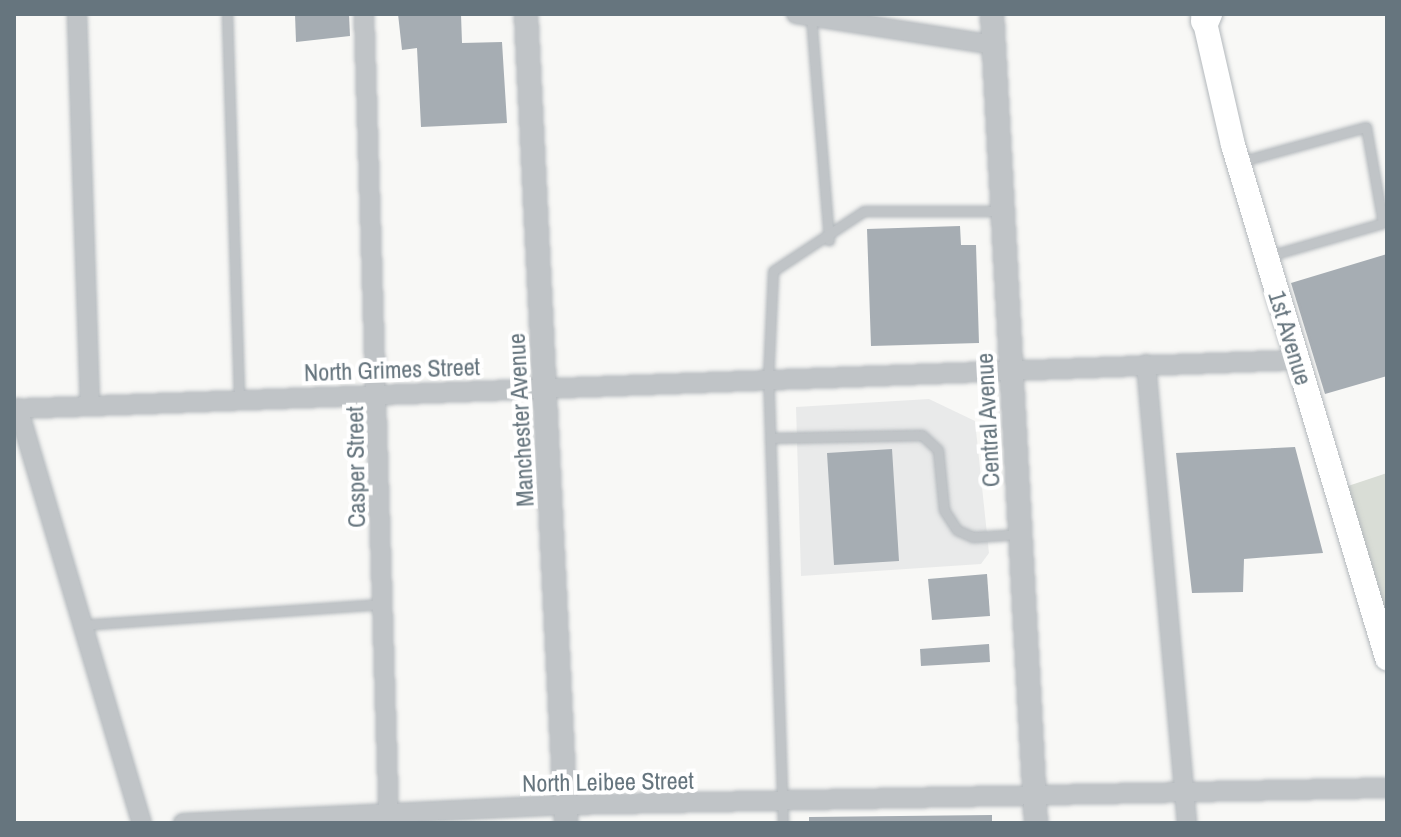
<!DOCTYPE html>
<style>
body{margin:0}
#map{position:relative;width:1401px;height:837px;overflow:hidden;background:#f8f8f6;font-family:"Archivo Narrow",sans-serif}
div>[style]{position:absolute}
.built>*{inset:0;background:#e9eaea}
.green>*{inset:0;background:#d9ddd6}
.building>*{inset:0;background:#a6adb3}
.roads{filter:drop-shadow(0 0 2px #b3b8bc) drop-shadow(0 0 2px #b3b8bc)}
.service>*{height:9px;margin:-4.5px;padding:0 4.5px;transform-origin:4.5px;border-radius:4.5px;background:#c0c4c7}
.minor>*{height:18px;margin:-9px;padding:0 9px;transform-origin:9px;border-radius:9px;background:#c0c4c7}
.tertiary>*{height:22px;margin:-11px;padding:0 11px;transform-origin:11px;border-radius:11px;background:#c0c4c7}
.secondary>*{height:24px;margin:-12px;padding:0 12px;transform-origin:12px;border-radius:12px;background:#fff}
.primary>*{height:28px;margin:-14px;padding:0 14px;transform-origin:14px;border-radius:14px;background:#fff}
span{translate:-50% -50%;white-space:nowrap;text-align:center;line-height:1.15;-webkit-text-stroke:8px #fff;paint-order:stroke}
.street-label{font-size:24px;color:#66757e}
.frame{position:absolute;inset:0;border:16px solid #66757e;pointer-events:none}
</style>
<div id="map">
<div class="built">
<div style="clip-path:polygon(929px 399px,975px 421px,989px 553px,981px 564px,801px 576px,796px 407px)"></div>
</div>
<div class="green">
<div style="clip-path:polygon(1387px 473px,1387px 658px,1336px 490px)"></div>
</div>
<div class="building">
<div style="clip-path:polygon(295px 14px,349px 14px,350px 36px,296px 42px)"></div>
<div style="clip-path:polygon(398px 14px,461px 14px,462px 43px,502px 42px,507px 123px,421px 127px,417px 48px,402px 50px)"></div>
<div style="clip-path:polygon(960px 226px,961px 245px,976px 245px,979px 343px,871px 346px,867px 229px)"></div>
<div style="clip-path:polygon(1387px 254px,1387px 376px,1325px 394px,1291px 283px)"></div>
<div style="clip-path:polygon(1295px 447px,1323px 553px,1244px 559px,1243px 592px,1192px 593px,1176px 453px)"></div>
<div style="clip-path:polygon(892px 449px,899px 561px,834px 565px,827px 453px)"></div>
<div style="clip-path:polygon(987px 574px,990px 616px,932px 620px,928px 579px)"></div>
<div style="clip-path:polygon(989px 644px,990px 662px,921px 666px,920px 649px)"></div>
<div style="clip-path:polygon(992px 815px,992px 823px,809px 823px,809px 817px)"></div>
</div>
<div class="roads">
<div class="service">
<div style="left:227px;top:14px;width:384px;rotate:88.2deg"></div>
<div style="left:811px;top:16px;width:225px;rotate:85.4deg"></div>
<div style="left:1239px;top:162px;width:132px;rotate:-15.4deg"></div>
<div style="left:1366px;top:127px;width:97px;rotate:80deg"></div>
<div style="left:1383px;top:223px;width:119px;rotate:163.9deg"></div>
<div style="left:770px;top:438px;width:152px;rotate:-1.1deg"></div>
<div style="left:922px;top:435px;width:22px;rotate:43deg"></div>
<div style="left:938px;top:450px;width:60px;rotate:84.3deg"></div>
<div style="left:944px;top:510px;width:24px;rotate:57deg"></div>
<div style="left:957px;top:530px;width:17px;rotate:24deg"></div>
<div style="left:973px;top:537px;width:48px;rotate:-3.6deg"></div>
<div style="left:81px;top:625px;width:304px;rotate:-4deg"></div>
<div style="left:783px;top:823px;width:445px;rotate:-91.9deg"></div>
<div style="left:768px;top:378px;width:107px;rotate:-87.3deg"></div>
<div style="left:773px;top:271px;width:109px;rotate:-33.4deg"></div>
<div style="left:864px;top:211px;width:138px"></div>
</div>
<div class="minor">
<div style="left:77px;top:14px;width:389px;rotate:88.1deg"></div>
<div style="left:364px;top:14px;width:809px;rotate:88.23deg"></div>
<div style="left:796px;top:14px;width:199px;rotate:8.9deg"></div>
<div style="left:1146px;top:364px;width:461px;rotate:84.9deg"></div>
<div style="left:18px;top:408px;width:433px;rotate:73.4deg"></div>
<div style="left:14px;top:409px;width:1284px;rotate:-2.19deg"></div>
<div style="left:183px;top:823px;width:383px;rotate:-2.7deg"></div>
<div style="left:566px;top:805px;width:821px;rotate:-1.19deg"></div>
</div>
<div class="tertiary">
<div style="left:526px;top:14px;width:810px;rotate:87.17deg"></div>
<div style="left:992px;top:14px;width:810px;rotate:86.89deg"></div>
</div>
<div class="secondary">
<div style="left:1203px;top:14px;width:134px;rotate:77.1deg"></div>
<div style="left:1233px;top:145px;width:536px;rotate:73.29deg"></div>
</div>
<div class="primary">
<div style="left:1205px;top:21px;width:8px;rotate:-67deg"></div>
</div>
</div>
<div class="street-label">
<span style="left:1290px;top:338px;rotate:73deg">1st Avenue</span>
<span style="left:392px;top:370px;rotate:-2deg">North Grimes Street</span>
<span style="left:521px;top:420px;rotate:-93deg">Manchester Avenue</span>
<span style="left:988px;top:420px;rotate:-93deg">Central Avenue</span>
<span style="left:356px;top:467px;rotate:-91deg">Casper Street</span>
<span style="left:608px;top:782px;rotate:-1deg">North Leibee Street</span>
</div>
<div class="frame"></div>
</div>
